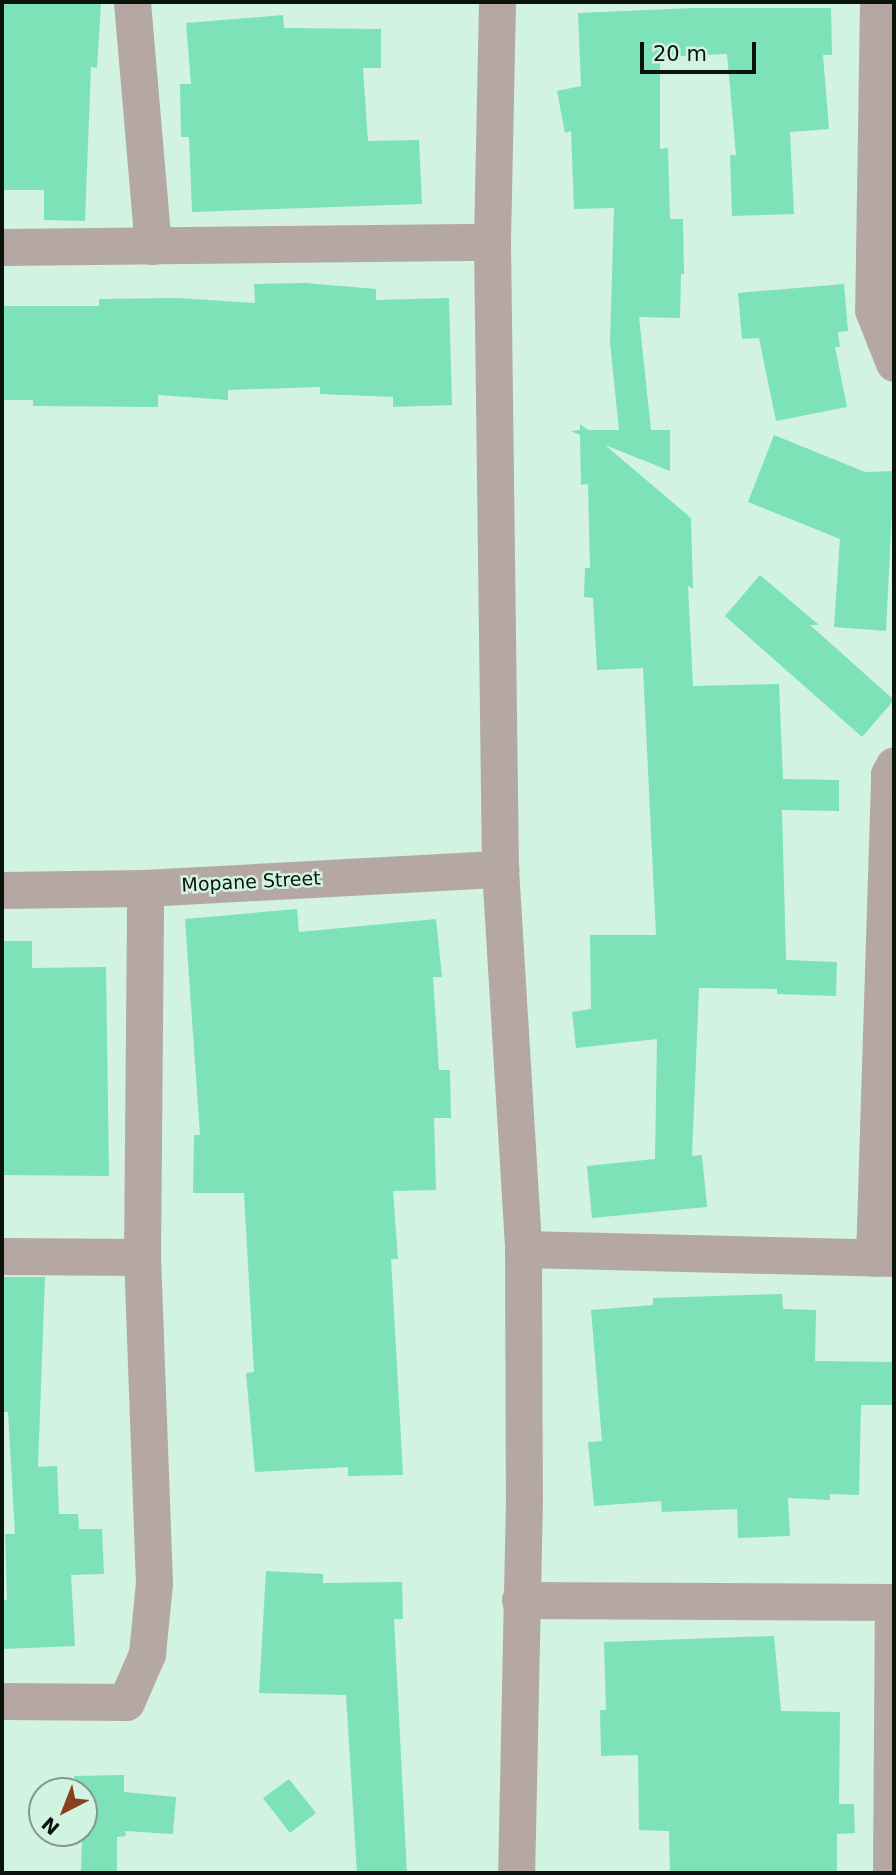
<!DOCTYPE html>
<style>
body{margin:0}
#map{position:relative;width:896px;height:1875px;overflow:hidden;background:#d2f2e2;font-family:"DejaVu Sans",sans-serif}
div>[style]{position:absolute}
.building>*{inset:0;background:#7de2b8}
.minor>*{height:37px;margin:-18.5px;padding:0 18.5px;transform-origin:18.5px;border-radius:18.5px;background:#b5a8a3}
span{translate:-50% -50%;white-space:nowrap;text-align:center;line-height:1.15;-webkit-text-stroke:5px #d2f2e2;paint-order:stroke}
.street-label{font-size:19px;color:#09140f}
.frame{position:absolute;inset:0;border:4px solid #09140f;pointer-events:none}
.north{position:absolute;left:28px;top:1777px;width:70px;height:70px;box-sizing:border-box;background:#d2f2e2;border:2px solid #82998e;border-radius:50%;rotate:222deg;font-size:19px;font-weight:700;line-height:28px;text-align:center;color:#09140f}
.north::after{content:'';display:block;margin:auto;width:24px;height:32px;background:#884021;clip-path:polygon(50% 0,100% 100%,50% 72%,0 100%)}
.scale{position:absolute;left:640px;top:42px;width:116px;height:32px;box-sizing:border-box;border:4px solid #09140f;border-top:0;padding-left:9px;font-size:21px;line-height:24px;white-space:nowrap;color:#09140f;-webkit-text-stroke:5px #d2f2e2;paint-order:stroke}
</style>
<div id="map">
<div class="building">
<div style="clip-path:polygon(2px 2px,101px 2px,97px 68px,91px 67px,85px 221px,44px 220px,44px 190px,2px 190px)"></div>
<div style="clip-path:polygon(694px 8px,831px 8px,832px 55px,823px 55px,829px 129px,790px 132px,794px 214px,732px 216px,730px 155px,736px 155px,727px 54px,660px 57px,660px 149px,668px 148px,670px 219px,683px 219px,684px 274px,681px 274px,680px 318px,639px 317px,651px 430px,670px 430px,670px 471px,605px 445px,691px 518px,693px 589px,688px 586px,693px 686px,779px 684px,783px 779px,839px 780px,839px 811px,782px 810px,786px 960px,837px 962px,836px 996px,777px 994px,777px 989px,699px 988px,692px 1156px,702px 1155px,707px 1207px,592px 1218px,587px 1166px,655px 1159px,657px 1039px,576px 1048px,572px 1012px,591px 1009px,590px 935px,656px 935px,643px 668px,597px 670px,593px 598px,584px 597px,585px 568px,590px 568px,588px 484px,581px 485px,580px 435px,571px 431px,580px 430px,580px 424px,588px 430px,619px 430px,610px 343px,614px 208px,574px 209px,571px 131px,565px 133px,557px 91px,581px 86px,578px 13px)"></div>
<div style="clip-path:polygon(283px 15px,284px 28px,381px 29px,381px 68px,363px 68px,368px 141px,419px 140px,422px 204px,192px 212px,189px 137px,181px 137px,180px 84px,191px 84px,186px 23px)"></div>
<div style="clip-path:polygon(306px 283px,376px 289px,376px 300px,449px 298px,452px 405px,393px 407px,393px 397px,320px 394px,320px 387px,228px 390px,228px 400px,158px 395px,158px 407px,33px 406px,33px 400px,2px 400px,2px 306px,99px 306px,99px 299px,177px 298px,255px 303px,254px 284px)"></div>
<div style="clip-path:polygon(844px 284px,848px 331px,838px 332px,840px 347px,835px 347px,847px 407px,776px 421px,759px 338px,742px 339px,738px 293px)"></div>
<div style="clip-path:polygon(774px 435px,865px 472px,894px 471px,886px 631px,834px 627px,840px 539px,748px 502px)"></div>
<div style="clip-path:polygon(760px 575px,819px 625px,810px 625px,894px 700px,862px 737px,725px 616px)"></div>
<div style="clip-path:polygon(297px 909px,299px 932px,436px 919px,442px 977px,433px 977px,439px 1070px,450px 1070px,451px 1118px,434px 1118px,436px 1190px,393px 1191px,398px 1259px,391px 1259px,403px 1475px,348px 1476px,348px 1467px,255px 1472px,246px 1373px,254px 1372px,244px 1193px,193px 1193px,194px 1135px,200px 1135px,185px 919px)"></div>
<div style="clip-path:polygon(2px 941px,32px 941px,32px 968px,106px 967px,109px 1176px,2px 1175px)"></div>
<div style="clip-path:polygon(2px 1277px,45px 1277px,38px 1467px,57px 1466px,59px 1514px,78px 1514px,79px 1529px,102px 1529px,104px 1574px,71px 1575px,75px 1646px,2px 1649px,2px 1600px,7px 1600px,5px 1534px,15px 1534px,8px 1412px,2px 1412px)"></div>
<div style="clip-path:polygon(782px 1294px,783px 1309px,816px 1310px,815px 1361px,894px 1362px,894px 1405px,861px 1405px,859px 1495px,830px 1494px,830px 1500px,788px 1498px,790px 1536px,738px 1538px,737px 1509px,662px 1512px,661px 1501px,594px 1506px,588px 1442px,602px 1441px,591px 1310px,653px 1305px,653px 1298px)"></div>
<div style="clip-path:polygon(266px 1571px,323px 1574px,323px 1583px,402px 1582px,403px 1619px,394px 1619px,407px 1873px,357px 1873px,346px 1695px,259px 1693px)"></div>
<div style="clip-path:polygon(774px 1636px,781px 1711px,840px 1712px,839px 1804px,854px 1804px,855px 1833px,837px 1834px,837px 1873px,670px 1873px,669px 1831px,639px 1830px,638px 1755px,601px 1756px,600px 1710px,606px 1710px,604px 1642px)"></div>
<div style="clip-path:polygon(124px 1775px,124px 1792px,176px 1797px,173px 1834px,125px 1831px,126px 1836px,117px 1837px,117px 1873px,81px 1873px,82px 1837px,75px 1838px,75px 1833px,84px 1833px,84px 1791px,75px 1791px,74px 1776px)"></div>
<div style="clip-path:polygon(289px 1779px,316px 1813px,290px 1833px,263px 1798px)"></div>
</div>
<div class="minor">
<div style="left:132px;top:2px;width:245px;rotate:85.1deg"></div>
<div style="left:497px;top:2px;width:240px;rotate:91.2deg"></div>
<div style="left:492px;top:242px;width:627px;rotate:89.27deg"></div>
<div style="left:500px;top:869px;width:381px;rotate:86.5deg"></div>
<div style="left:523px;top:1249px;width:249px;rotate:89.8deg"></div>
<div style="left:524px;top:1498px;width:375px;rotate:91.2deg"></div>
<div style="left:878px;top:2px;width:308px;rotate:90.9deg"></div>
<div style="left:873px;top:310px;width:57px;rotate:68.4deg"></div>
<div style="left:2px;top:247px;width:490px;rotate:-0.6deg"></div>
<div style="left:2px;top:890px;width:143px;rotate:-0.8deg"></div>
<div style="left:145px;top:888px;width:356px;rotate:-3.1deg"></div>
<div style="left:523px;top:1249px;width:371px;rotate:1.4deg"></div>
<div style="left:2px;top:1256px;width:140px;rotate:0.4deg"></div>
<div style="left:874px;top:1258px;width:484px;rotate:-88.2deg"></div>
<div style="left:889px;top:774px;width:10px;rotate:-61deg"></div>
<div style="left:520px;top:1600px;width:374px;rotate:0.3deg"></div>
<div style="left:2px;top:1701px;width:124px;rotate:0.5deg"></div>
<div style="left:126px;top:1702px;width:52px;rotate:-66.4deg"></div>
<div style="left:147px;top:1654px;width:71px;rotate:-84.4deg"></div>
<div style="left:154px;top:1583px;width:326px;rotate:-92.1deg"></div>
<div style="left:142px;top:1257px;width:369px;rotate:-89.5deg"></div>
<div style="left:891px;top:1873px;width:271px;rotate:-89.6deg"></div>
</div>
<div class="street-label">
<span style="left:251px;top:882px;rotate:-3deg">Mopane Street</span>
</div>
<div class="frame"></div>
<div class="north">N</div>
<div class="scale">20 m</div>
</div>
